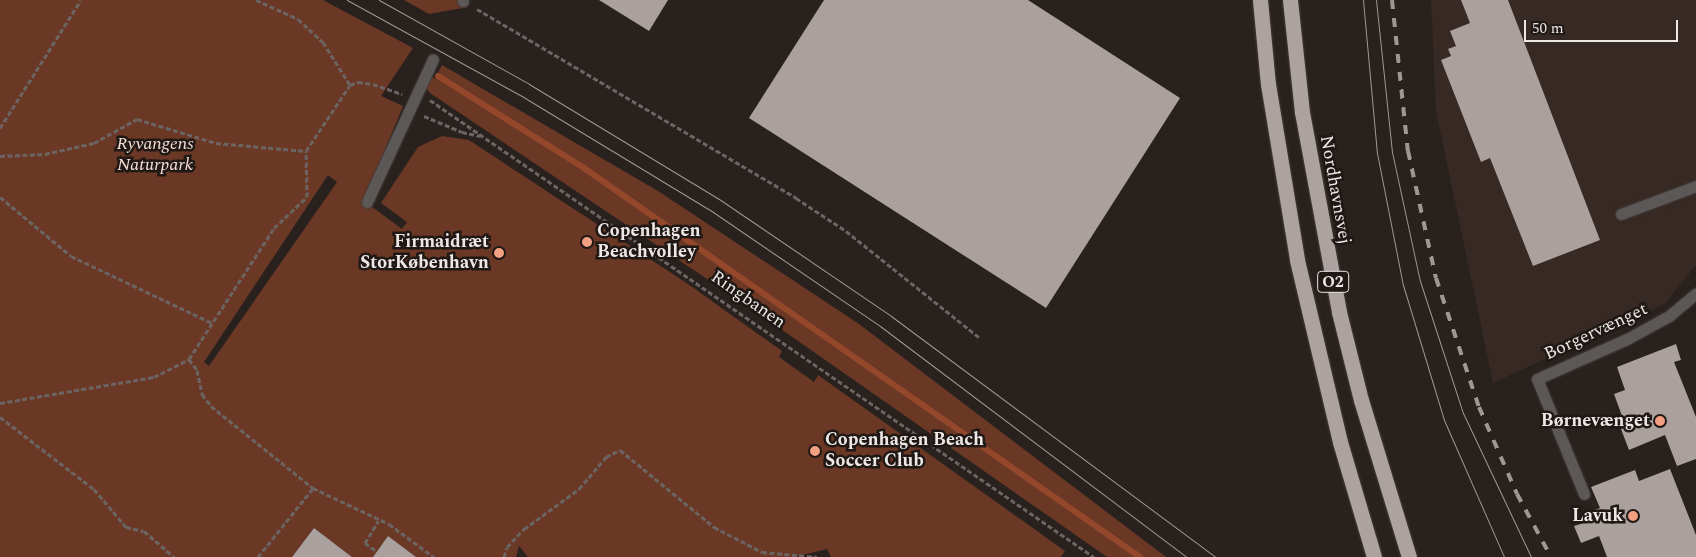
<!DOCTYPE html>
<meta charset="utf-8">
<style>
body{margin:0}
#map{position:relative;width:1696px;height:557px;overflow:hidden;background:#29211e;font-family:Spectral,serif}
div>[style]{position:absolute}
.built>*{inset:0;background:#372924}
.green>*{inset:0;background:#6b3825}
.stream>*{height:6px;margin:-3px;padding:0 3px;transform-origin:3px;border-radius:3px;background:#94472a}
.building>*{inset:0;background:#aaa09d}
.path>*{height:3px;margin-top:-1.5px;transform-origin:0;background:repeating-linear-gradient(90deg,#6b6462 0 5px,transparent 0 7.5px)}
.roads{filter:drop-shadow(0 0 1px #443d3a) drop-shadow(0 0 1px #443d3a)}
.lane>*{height:11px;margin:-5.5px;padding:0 5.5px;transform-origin:5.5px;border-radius:5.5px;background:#5c5857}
.highway>*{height:15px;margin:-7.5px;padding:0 7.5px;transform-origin:7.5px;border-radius:7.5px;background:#aca29f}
.tram>*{height:1px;margin:-0.5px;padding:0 0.5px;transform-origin:0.5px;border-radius:0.5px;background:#9e9895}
.rail>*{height:4px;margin-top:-2px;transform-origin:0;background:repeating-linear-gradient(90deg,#9e9895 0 9px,transparent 0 18px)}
.dots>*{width:14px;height:14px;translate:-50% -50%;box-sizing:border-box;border:2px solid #1f1815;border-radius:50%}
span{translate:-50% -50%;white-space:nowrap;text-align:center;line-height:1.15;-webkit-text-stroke:5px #1f1815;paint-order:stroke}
.shield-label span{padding:1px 4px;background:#1f1815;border:1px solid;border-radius:4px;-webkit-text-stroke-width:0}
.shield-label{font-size:16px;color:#ede8e6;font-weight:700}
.park-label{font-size:18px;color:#f6ded6;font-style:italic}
.street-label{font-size:18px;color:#ede8e6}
.poi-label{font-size:18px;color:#ede8e6;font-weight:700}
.left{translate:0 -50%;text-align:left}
.right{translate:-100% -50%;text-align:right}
.scale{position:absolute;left:1524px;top:20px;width:154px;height:22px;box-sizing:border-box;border:2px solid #ede8e6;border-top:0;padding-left:6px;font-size:15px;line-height:18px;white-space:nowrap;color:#ede8e6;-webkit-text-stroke:4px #1f1815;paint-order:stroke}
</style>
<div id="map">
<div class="built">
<div style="clip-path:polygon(1431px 0,1696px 0,1696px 265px,1665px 304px,1493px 383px,1436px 111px)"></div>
</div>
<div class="green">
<div style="clip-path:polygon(evenodd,0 0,323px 0,413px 48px,381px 96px,403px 106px,364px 201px,402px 229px,407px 222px,381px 203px,418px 147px,442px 136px,469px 140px,688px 284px,782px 351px,779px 357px,814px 382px,818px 375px,1065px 551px,1061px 557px,831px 557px,827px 549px,794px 557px,528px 557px,519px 546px,516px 557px,416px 557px,388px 536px,373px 557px,352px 557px,314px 528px,292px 557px,0 557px,0 0,328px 175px,337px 182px,209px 366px,204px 362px,328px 175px)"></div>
<div style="clip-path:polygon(404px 0,460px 0,468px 7px,429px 14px)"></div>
<div style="clip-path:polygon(442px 65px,658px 191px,859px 324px,1166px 557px,1107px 557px,768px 320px,430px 93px,425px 87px,429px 74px,435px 79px)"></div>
</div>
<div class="stream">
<div style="left:438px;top:76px;width:173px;rotate:32.2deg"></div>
<div style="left:584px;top:168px;width:679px;rotate:34.98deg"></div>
</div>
<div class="building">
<div style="clip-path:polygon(599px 0,668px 0,649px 31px)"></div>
<div style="clip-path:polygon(824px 0,1028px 0,1180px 98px,1046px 308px,749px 118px)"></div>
<div style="clip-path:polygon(1461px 0,1508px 0,1600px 240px,1533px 266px,1490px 158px,1481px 162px,1441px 60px,1451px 56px,1448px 49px,1456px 46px,1450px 31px,1470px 23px)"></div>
<div style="clip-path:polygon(1676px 344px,1681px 360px,1674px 362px,1696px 417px,1696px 459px,1677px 466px,1665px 435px,1629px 450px,1621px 429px,1626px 427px,1614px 394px,1625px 390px,1617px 367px)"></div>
<div style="clip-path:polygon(1670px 469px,1696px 535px,1696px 557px,1607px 557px,1599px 536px,1581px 543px,1574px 526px,1593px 520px,1589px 512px,1600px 508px,1591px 487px,1635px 470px,1639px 481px)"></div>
<div style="clip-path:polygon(314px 528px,352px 557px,292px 557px)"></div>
<div style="clip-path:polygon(388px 536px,416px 557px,373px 557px)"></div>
</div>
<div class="path">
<div style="left:256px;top:0;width:46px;rotate:24.3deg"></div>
<div style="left:298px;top:19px;width:34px;rotate:43deg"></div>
<div style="left:323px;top:42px;width:51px;rotate:57.9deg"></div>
<div style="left:477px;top:9px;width:371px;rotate:30.6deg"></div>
<div style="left:796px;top:198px;width:60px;rotate:33.4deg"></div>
<div style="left:846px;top:231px;width:170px;rotate:38.6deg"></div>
<div style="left:350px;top:85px;width:9px;rotate:-21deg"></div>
<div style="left:358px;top:82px;width:15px;rotate:8deg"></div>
<div style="left:373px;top:84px;width:31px;rotate:19deg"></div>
<div style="left:430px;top:100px;width:806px;rotate:34.54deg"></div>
<div style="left:424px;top:116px;width:41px;rotate:22.8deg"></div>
<div style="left:462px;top:132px;width:19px;rotate:12deg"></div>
<div style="left:0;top:128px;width:151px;rotate:-57.7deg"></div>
<div style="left:0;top:156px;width:45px;rotate:-2.5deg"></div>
<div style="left:45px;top:154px;width:50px;rotate:-12.7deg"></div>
<div style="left:94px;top:143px;width:49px;rotate:-29.2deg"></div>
<div style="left:137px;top:119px;width:83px;rotate:16.9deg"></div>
<div style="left:216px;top:143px;width:90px;rotate:5.1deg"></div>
<div style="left:0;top:197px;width:92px;rotate:39.7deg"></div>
<div style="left:71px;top:256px;width:156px;rotate:25.4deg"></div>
<div style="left:189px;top:359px;width:14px;rotate:54deg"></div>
<div style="left:197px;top:370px;width:25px;rotate:78deg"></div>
<div style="left:202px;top:394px;width:15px;rotate:53deg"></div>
<div style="left:211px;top:406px;width:131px;rotate:38.8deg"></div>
<div style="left:313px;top:488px;width:84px;rotate:25.3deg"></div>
<div style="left:389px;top:524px;width:56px;rotate:36.3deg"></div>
<div style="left:0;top:403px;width:156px;rotate:-9.6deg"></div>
<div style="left:154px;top:377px;width:39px;rotate:-27deg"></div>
<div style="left:189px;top:359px;width:156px;rotate:-57deg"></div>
<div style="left:274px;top:228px;width:45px;rotate:-43.2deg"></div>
<div style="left:307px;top:197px;width:46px;rotate:-91.2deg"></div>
<div style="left:306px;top:151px;width:79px;rotate:-56.3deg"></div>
<div style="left:0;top:417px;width:118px;rotate:37.5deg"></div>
<div style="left:94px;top:489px;width:50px;rotate:49.9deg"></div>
<div style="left:126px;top:527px;width:18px;rotate:13deg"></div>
<div style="left:144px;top:531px;width:40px;rotate:41deg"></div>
<div style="left:375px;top:550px;width:12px;rotate:-145deg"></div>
<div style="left:365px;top:543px;width:26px;rotate:-59deg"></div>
<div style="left:258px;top:557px;width:88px;rotate:-51.4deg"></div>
<div style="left:504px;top:557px;width:10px;rotate:-73deg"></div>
<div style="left:507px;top:547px;width:25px;rotate:-47deg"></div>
<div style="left:524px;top:529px;width:68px;rotate:-36deg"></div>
<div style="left:579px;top:489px;width:42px;rotate:-49.8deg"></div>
<div style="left:606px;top:457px;width:16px;rotate:-27deg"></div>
<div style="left:620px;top:450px;width:122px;rotate:39.3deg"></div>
<div style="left:714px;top:527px;width:54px;rotate:27.5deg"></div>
<div style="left:762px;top:552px;width:55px;rotate:5.2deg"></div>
</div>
<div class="roads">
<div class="lane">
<div style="left:463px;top:1px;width:1px;rotate:-90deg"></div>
<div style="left:367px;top:202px;width:157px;rotate:-65.2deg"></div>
<div style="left:1621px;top:214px;width:80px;rotate:-20.5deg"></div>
<div style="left:1584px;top:494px;width:124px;rotate:-112.2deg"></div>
<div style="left:1537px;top:379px;width:98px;rotate:-24deg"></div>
<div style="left:1627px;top:339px;width:48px;rotate:-28.7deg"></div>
<div style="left:1669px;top:316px;width:35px;rotate:-40deg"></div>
</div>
<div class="highway">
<div style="left:1260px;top:0;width:84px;rotate:84.6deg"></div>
<div style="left:1268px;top:84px;width:178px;rotate:80.6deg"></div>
<div style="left:1297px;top:260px;width:187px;rotate:76.7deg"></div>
<div style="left:1340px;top:442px;width:120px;rotate:73.5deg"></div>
<div style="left:1290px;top:0;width:113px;rotate:83.9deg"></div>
<div style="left:1302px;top:112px;width:203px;rotate:79.5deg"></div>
<div style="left:1339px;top:312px;width:91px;rotate:76deg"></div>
<div style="left:1361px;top:400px;width:164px;rotate:73deg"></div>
</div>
</div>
<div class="tram">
<div style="left:347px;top:0;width:203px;rotate:28.8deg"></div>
<div style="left:525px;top:98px;width:220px;rotate:31.2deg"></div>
<div style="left:713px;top:212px;width:202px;rotate:34.3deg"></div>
<div style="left:880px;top:326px;width:384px;rotate:37deg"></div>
<div style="left:379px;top:0;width:172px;rotate:29.2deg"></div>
<div style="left:529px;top:84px;width:222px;rotate:31.2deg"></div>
<div style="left:719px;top:199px;width:208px;rotate:34.2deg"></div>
<div style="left:891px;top:316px;width:404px;rotate:36.6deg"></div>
<div style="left:1363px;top:0;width:154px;rotate:84.8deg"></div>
<div style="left:1377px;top:153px;width:135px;rotate:78.9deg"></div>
<div style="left:1403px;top:285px;width:141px;rotate:73.1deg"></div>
<div style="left:1444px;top:420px;width:150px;rotate:66.3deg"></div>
<div style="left:1376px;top:0;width:153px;rotate:84deg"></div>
<div style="left:1392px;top:152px;width:132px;rotate:77.8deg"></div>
<div style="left:1420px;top:281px;width:139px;rotate:72deg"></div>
<div style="left:1463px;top:413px;width:159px;rotate:64.7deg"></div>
</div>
<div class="rail">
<div style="left:1392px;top:0;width:152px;rotate:84deg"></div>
<div style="left:1408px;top:151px;width:130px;rotate:77.6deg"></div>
<div style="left:1436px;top:278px;width:136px;rotate:71.6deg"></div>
<div style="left:1479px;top:407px;width:95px;rotate:66.4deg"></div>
<div style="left:1517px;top:494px;width:72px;rotate:61.6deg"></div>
</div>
<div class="dots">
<div style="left:587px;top:242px;background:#f3a082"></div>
<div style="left:499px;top:253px;background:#f3a082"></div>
<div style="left:1660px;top:421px;background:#f3a082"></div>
<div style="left:815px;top:451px;background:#f3a082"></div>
<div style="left:1633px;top:516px;background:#f3a082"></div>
</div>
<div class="shield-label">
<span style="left:1333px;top:282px">O2</span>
</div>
<div class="park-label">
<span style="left:155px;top:155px">Ryvangens<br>Naturpark</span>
</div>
<div class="street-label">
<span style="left:1335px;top:190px;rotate:80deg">Nordhavnsvej</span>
<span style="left:748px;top:300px;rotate:35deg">Ringbanen</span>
<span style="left:1596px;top:332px;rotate:-25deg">Borgervænget</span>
</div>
<div class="poi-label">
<span class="left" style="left:597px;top:242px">Copenhagen<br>Beachvolley</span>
<span class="right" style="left:489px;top:253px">Firmaidræt<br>StorKøbenhavn</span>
<span class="right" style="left:1650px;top:421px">Børnevænget</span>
<span class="left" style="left:825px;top:451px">Copenhagen Beach<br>Soccer Club</span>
<span class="right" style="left:1623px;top:516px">Lavuk</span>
</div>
<div class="scale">50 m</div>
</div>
